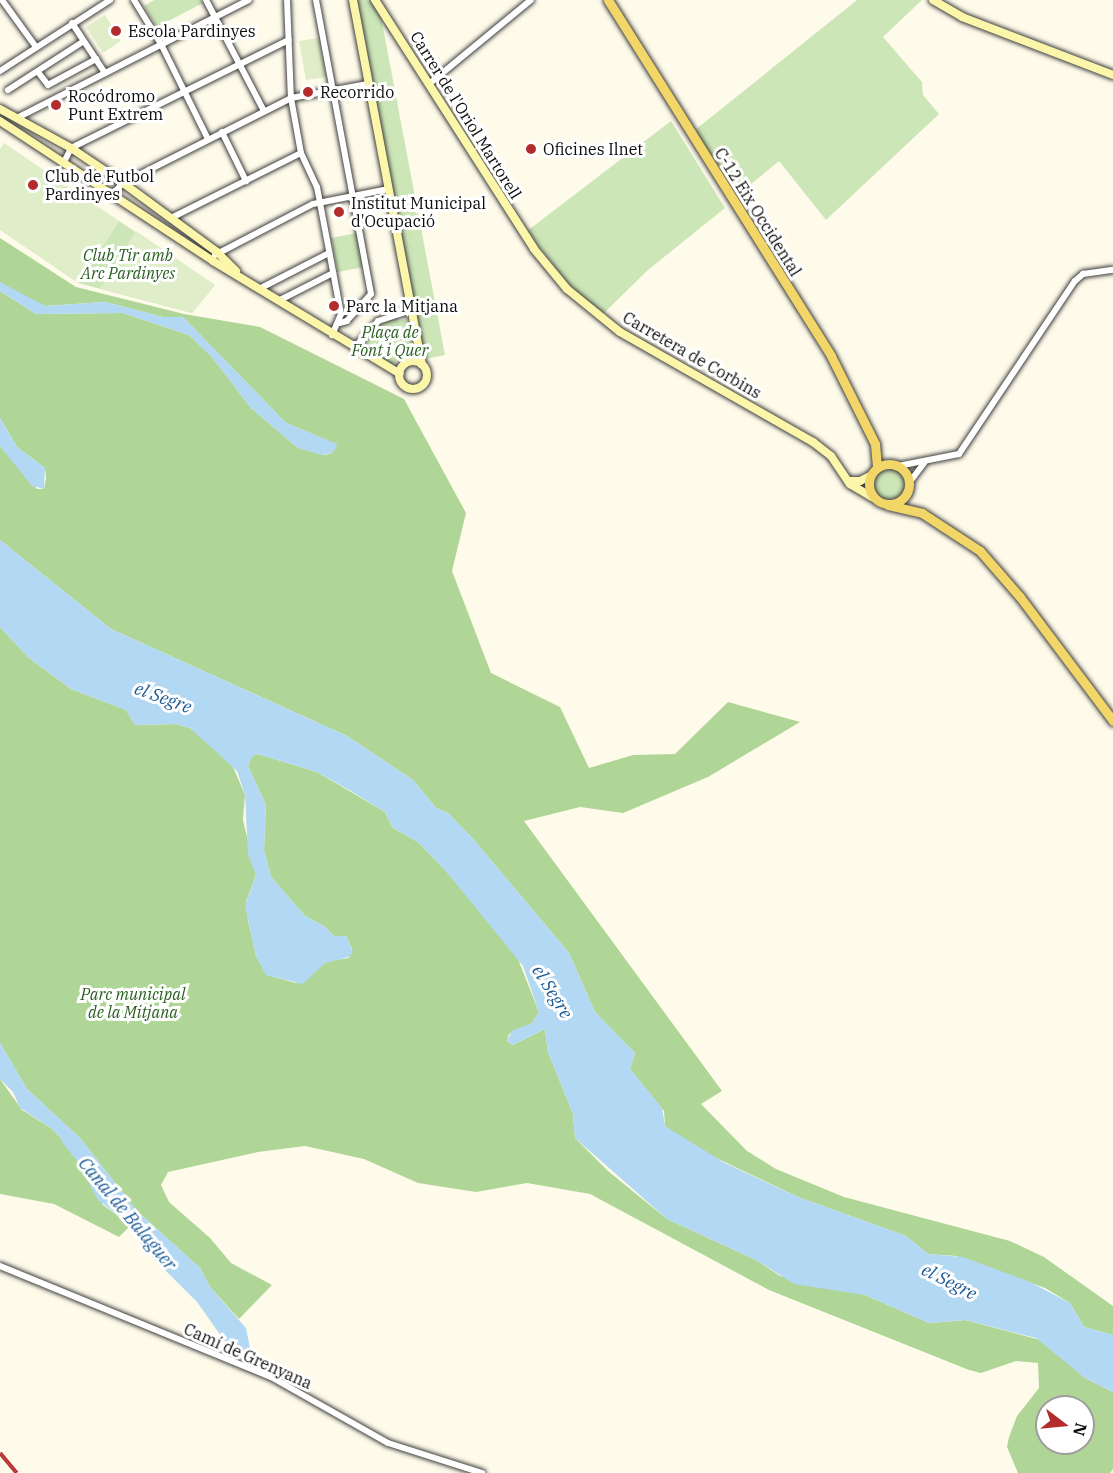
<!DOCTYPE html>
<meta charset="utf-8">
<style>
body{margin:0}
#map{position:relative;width:1113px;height:1473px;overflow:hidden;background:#fefbeb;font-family:"IBM Plex Serif",serif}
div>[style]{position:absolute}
.green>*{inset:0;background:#cde6b7}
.round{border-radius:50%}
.forest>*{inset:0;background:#b0d697}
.pitch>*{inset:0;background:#dfeec8}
.water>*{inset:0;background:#b3d8f3}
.canal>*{height:6px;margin:-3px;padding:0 3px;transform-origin:3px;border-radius:3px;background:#b3d8f3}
.roads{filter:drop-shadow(0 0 2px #3f3f3f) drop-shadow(0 0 2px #3f3f3f)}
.street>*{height:6px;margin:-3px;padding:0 3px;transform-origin:3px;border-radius:3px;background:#fff}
.secondary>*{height:8px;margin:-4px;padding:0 4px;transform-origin:4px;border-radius:4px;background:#fbf6a9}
.secondary>.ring{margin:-4px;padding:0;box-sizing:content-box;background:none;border:8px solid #fbf6a9;border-radius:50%}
.primary>*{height:9px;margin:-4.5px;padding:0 4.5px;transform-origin:4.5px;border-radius:4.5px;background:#f2d768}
.primary>.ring{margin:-4.5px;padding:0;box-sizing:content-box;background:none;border:9px solid #f2d768;border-radius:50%}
.rail>*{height:4px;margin-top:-2px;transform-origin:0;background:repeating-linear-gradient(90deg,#fff 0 4.5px,#b42b2b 0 9px);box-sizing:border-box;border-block:2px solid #b42b2b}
.dots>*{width:16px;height:16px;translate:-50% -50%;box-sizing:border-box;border:3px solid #fff;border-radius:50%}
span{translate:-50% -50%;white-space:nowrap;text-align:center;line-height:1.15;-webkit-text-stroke:6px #fff;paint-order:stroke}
.poi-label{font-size:16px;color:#0c0c0c}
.left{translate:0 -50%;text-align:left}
.street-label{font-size:16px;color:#0c0c0c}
.park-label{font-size:16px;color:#2a5f20;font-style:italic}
.water-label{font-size:18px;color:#1c5b96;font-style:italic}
.north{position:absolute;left:1035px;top:1395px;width:60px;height:60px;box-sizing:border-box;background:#fff;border:2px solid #9e9e9e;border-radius:50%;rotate:106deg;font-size:16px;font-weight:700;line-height:24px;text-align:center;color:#0c0c0c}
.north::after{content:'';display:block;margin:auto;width:21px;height:27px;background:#b42b2b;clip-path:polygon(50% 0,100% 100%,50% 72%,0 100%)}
</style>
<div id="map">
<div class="green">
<div style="clip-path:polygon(154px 0,201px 0,203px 3px,157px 27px,144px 6px)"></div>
<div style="clip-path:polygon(356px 0,372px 0,381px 17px,445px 355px,425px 359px)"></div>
<div style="clip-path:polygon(857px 0,922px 0,883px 37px,922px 82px,923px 95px,939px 114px,826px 220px,779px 161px,737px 196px,695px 130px)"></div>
<div style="clip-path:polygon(671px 121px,725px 208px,648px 270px,603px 314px,570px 286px,527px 231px)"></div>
<div style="clip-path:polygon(119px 221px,215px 285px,192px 313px,78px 283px)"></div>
<div style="clip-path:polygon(357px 233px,364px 267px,338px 272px,331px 238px)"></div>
<div style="clip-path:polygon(397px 316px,399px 321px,406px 319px,413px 349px,391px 365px,363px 348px,363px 340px,377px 327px)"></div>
<div class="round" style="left:873px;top:468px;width:32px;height:32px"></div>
</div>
<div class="forest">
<div style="clip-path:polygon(0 238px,76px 287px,184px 314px,260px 327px,404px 399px,466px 513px,452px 571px,491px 673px,560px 707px,589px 768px,633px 755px,675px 754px,728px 702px,800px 722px,708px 777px,623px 813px,580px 807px,524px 821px,722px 1091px,701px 1104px,747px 1151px,776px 1169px,844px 1197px,1010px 1241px,1044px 1257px,1113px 1306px,1113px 1335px,1084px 1327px,1070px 1303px,1045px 1288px,956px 1256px,928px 1254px,906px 1236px,798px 1197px,691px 1146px,665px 1126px,664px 1111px,630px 1069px,635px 1053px,595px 1012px,569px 953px,474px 840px,448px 813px,436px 808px,413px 780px,347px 736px,111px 629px,0 540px,0 446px,37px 489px,44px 489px,46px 478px,45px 468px,17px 447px,0 418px,0 291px,36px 314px,123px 313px,189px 335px,212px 357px,251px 408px,298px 448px,325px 455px,332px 453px,336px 444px,286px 423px,183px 317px,163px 317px,105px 302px,45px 306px,11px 291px,0 282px)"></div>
<div style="clip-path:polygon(evenodd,0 627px,29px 658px,71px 689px,126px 710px,135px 725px,176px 724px,190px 728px,231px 762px,245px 795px,243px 820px,256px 875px,246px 902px,248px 920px,256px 956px,267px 975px,296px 983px,328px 961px,349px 958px,352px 949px,346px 936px,334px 936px,324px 926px,305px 916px,271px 877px,264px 850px,266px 805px,248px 766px,252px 756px,258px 754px,317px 772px,385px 812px,393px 828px,418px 842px,445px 870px,516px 954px,539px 1012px,532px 1023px,509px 1034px,507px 1041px,513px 1045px,545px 1029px,548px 1052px,573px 1114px,575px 1138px,608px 1171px,667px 1219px,756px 1260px,780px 1276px,865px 1295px,929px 1323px,965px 1320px,1044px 1341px,1085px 1378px,1113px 1392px,1113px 1469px,1110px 1473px,1018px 1473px,1007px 1447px,1009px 1437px,1017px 1416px,1039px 1388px,1038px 1363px,1016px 1361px,981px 1373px,969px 1370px,769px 1290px,590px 1194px,527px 1183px,476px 1192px,418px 1183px,364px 1159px,305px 1146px,258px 1152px,168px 1172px,161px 1185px,169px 1202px,210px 1238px,231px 1263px,272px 1285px,239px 1319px,210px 1287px,200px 1268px,136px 1210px,81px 1139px,27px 1089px,0 1043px,0 627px,1047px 1407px,1083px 1407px,1083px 1443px,1047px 1443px,1047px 1407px)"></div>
<div style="clip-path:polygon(0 1079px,22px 1110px,51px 1128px,70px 1147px,103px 1205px,131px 1225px,119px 1237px,54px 1204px,0 1194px)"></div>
</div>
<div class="pitch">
<div style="clip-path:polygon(105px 15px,121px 41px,103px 53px,86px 27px)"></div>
<div style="clip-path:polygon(319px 38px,326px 77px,306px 80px,299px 41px)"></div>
<div style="clip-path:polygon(4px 143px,119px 221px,78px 283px,0 230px,0 149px)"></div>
<div style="clip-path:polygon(136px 231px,215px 285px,192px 313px,100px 288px)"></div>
</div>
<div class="water">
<div style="clip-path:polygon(0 282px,45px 306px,105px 302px,163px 317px,183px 317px,286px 423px,337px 444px,336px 448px,332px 453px,322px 455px,298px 448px,251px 408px,212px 357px,189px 335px,123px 313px,36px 314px,0 291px)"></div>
<div style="clip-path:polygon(0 418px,17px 447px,45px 468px,44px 489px,32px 486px,0 446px)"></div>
<div style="clip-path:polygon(0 540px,111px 629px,347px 736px,413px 780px,436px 808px,448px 813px,474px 840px,569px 953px,595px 1012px,635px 1053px,630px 1069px,662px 1108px,665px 1126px,723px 1162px,798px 1197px,906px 1236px,928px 1254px,963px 1257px,1030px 1282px,1070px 1303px,1084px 1327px,1113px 1335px,1113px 1392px,1085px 1378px,1036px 1338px,965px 1320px,929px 1323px,865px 1295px,794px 1284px,756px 1260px,667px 1219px,575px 1138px,573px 1114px,548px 1052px,545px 1029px,513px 1045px,507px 1041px,512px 1031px,532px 1023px,539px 1012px,523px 966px,445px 870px,418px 842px,393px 828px,385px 812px,349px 790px,317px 772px,258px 754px,252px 757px,248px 766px,266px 805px,264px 850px,271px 877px,305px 916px,324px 926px,334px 936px,346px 936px,353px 952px,349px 957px,325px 963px,303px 984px,266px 975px,256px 956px,245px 906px,256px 875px,248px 855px,245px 795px,237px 771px,190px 728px,176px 724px,135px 725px,126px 710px,71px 689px,29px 658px,0 627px)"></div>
<div style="clip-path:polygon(0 1043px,27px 1089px,81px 1139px,136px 1210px,200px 1268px,210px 1287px,246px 1328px,252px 1358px,241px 1356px,226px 1343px,197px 1302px,142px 1247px,131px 1225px,98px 1200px,70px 1147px,51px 1128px,20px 1108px,13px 1092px,0 1079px)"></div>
</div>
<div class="canal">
<div style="left:65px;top:1141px;width:26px;rotate:51deg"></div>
</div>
<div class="roads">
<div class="street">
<div style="left:2px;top:0;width:58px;rotate:54.1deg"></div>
<div style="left:134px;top:0;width:52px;rotate:58.5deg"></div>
<div style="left:161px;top:44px;width:106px;rotate:63.7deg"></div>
<div style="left:206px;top:0;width:125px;rotate:62.4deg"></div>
<div style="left:287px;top:0;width:98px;rotate:87.7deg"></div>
<div style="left:291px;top:98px;width:56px;rotate:79.7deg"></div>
<div style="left:301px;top:153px;width:38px;rotate:65deg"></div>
<div style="left:317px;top:187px;width:129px;rotate:79.3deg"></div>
<div style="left:341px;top:314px;width:23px;rotate:113deg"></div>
<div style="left:316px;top:0;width:299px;rotate:79.4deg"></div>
<div style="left:371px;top:294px;width:36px;rotate:132deg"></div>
<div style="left:347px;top:321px;width:7px;rotate:164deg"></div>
<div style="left:72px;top:23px;width:60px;rotate:56.6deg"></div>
<div style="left:0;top:71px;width:131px;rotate:-32.8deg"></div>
<div style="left:38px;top:72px;width:16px;rotate:52deg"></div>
<div style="left:48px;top:85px;width:55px;rotate:-28.4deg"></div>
<div style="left:429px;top:84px;width:132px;rotate:-39.5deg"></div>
<div style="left:8px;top:90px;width:90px;rotate:-32.8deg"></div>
<div style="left:17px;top:118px;width:260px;rotate:-27deg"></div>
<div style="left:222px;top:132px;width:55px;rotate:63.9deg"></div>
<div style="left:64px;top:162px;width:16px;rotate:-63deg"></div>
<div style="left:71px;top:148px;width:243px;rotate:-26.4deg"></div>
<div style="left:113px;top:194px;width:15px;rotate:-48deg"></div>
<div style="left:123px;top:183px;width:188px;rotate:-26.8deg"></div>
<div style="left:291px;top:98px;width:78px;rotate:-10.3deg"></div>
<div style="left:171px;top:218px;width:145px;rotate:-26.6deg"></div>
<div style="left:215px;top:255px;width:110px;rotate:-27.5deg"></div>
<div style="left:313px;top:204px;width:77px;rotate:-11.2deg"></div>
<div style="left:259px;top:289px;width:79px;rotate:-27.2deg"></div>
<div style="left:278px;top:301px;width:62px;rotate:-27deg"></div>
<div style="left:354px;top:348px;width:36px;rotate:-48deg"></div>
<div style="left:378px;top:321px;width:35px;rotate:-18deg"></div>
<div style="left:898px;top:466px;width:62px;rotate:-11.1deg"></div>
<div style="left:959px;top:454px;width:208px;rotate:-56.2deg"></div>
<div style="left:1075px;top:281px;width:11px;rotate:-41deg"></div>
<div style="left:1083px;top:274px;width:30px;rotate:-8deg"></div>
<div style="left:909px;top:483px;width:26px;rotate:-53deg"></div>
<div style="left:0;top:1266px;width:293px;rotate:22.3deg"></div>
<div style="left:271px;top:1377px;width:134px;rotate:29.4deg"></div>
<div style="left:388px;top:1443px;width:99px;rotate:17.7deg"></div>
</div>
<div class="secondary">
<div style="left:353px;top:0;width:371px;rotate:79.3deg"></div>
<div style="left:375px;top:0;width:295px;rotate:57.4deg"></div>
<div style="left:534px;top:249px;width:52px;rotate:50.5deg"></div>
<div style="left:567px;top:289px;width:68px;rotate:39.1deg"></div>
<div style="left:620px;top:332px;width:222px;rotate:29.7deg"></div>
<div style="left:813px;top:442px;width:23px;rotate:38deg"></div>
<div style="left:831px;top:456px;width:34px;rotate:56deg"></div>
<div style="left:850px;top:484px;width:26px;rotate:31deg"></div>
<div style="left:933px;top:0;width:34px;rotate:30deg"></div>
<div style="left:962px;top:17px;width:162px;rotate:21deg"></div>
<div style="left:0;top:109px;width:81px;rotate:28.8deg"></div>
<div style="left:71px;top:148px;width:63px;rotate:33.9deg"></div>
<div style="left:123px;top:183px;width:117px;rotate:36.3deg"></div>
<div style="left:217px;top:252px;width:27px;rotate:45deg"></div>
<div style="left:0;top:121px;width:255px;rotate:33.3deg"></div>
<div style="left:213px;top:261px;width:218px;rotate:31.1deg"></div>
<div class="ring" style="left:399px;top:361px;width:20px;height:20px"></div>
<div style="left:848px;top:481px;width:12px"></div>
<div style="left:860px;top:481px;width:11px;rotate:-27deg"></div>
</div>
<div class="primary">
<div style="left:608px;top:0;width:420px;rotate:57.9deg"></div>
<div style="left:831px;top:356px;width:98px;rotate:63.4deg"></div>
<div style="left:875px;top:444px;width:23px;rotate:85deg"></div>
<div class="ring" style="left:869px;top:464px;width:31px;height:31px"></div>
<div style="left:888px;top:505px;width:35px;rotate:13deg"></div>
<div style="left:922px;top:513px;width:69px;rotate:33.2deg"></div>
<div style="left:980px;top:551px;width:61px;rotate:49deg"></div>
<div style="left:1020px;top:597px;width:155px;rotate:53.1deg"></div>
</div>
</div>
<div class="rail">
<div style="left:0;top:1453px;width:26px;rotate:50deg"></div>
</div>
<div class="dots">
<div style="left:116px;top:31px;background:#b42b2b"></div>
<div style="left:308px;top:92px;background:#b42b2b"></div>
<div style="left:56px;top:105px;background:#b42b2b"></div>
<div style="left:531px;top:149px;background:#b42b2b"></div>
<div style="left:33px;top:185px;background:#b42b2b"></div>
<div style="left:339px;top:212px;background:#b42b2b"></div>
<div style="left:334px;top:306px;background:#b42b2b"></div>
</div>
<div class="poi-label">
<span class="left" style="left:128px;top:31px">Escola Pardinyes</span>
<span class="left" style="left:320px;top:92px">Recorrido</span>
<span class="left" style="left:68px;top:105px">Rocódromo<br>Punt Extrem</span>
<span class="left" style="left:543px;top:149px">Oficines Ilnet</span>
<span class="left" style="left:45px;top:185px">Club de Futbol<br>Pardinyes</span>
<span class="left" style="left:351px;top:212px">Institut Municipal<br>d'Ocupació</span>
<span class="left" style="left:346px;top:306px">Parc la Mitjana</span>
</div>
<div class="street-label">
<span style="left:466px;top:115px;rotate:58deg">Carrer de l'Oriol Martorell</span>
<span style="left:758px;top:212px;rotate:58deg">C-12 Eix Occidental</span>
<span style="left:692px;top:355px;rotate:30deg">Carretera de Corbins</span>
<span style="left:248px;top:1356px;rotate:24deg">Camí de Grenyana</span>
</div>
<div class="park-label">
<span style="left:128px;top:264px">Club Tir amb<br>Arc Pardinyes</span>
<span style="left:390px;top:341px">Plaça de<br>Font i Quer</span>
<span style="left:133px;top:1003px">Parc municipal<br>de la Mitjana</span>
</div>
<div class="water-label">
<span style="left:163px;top:698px;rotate:20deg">el Segre</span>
<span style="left:552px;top:992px;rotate:58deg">el Segre</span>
<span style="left:127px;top:1214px;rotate:50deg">Canal de Balaguer</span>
<span style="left:949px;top:1282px;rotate:27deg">el Segre</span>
</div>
<div class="north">N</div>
</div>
